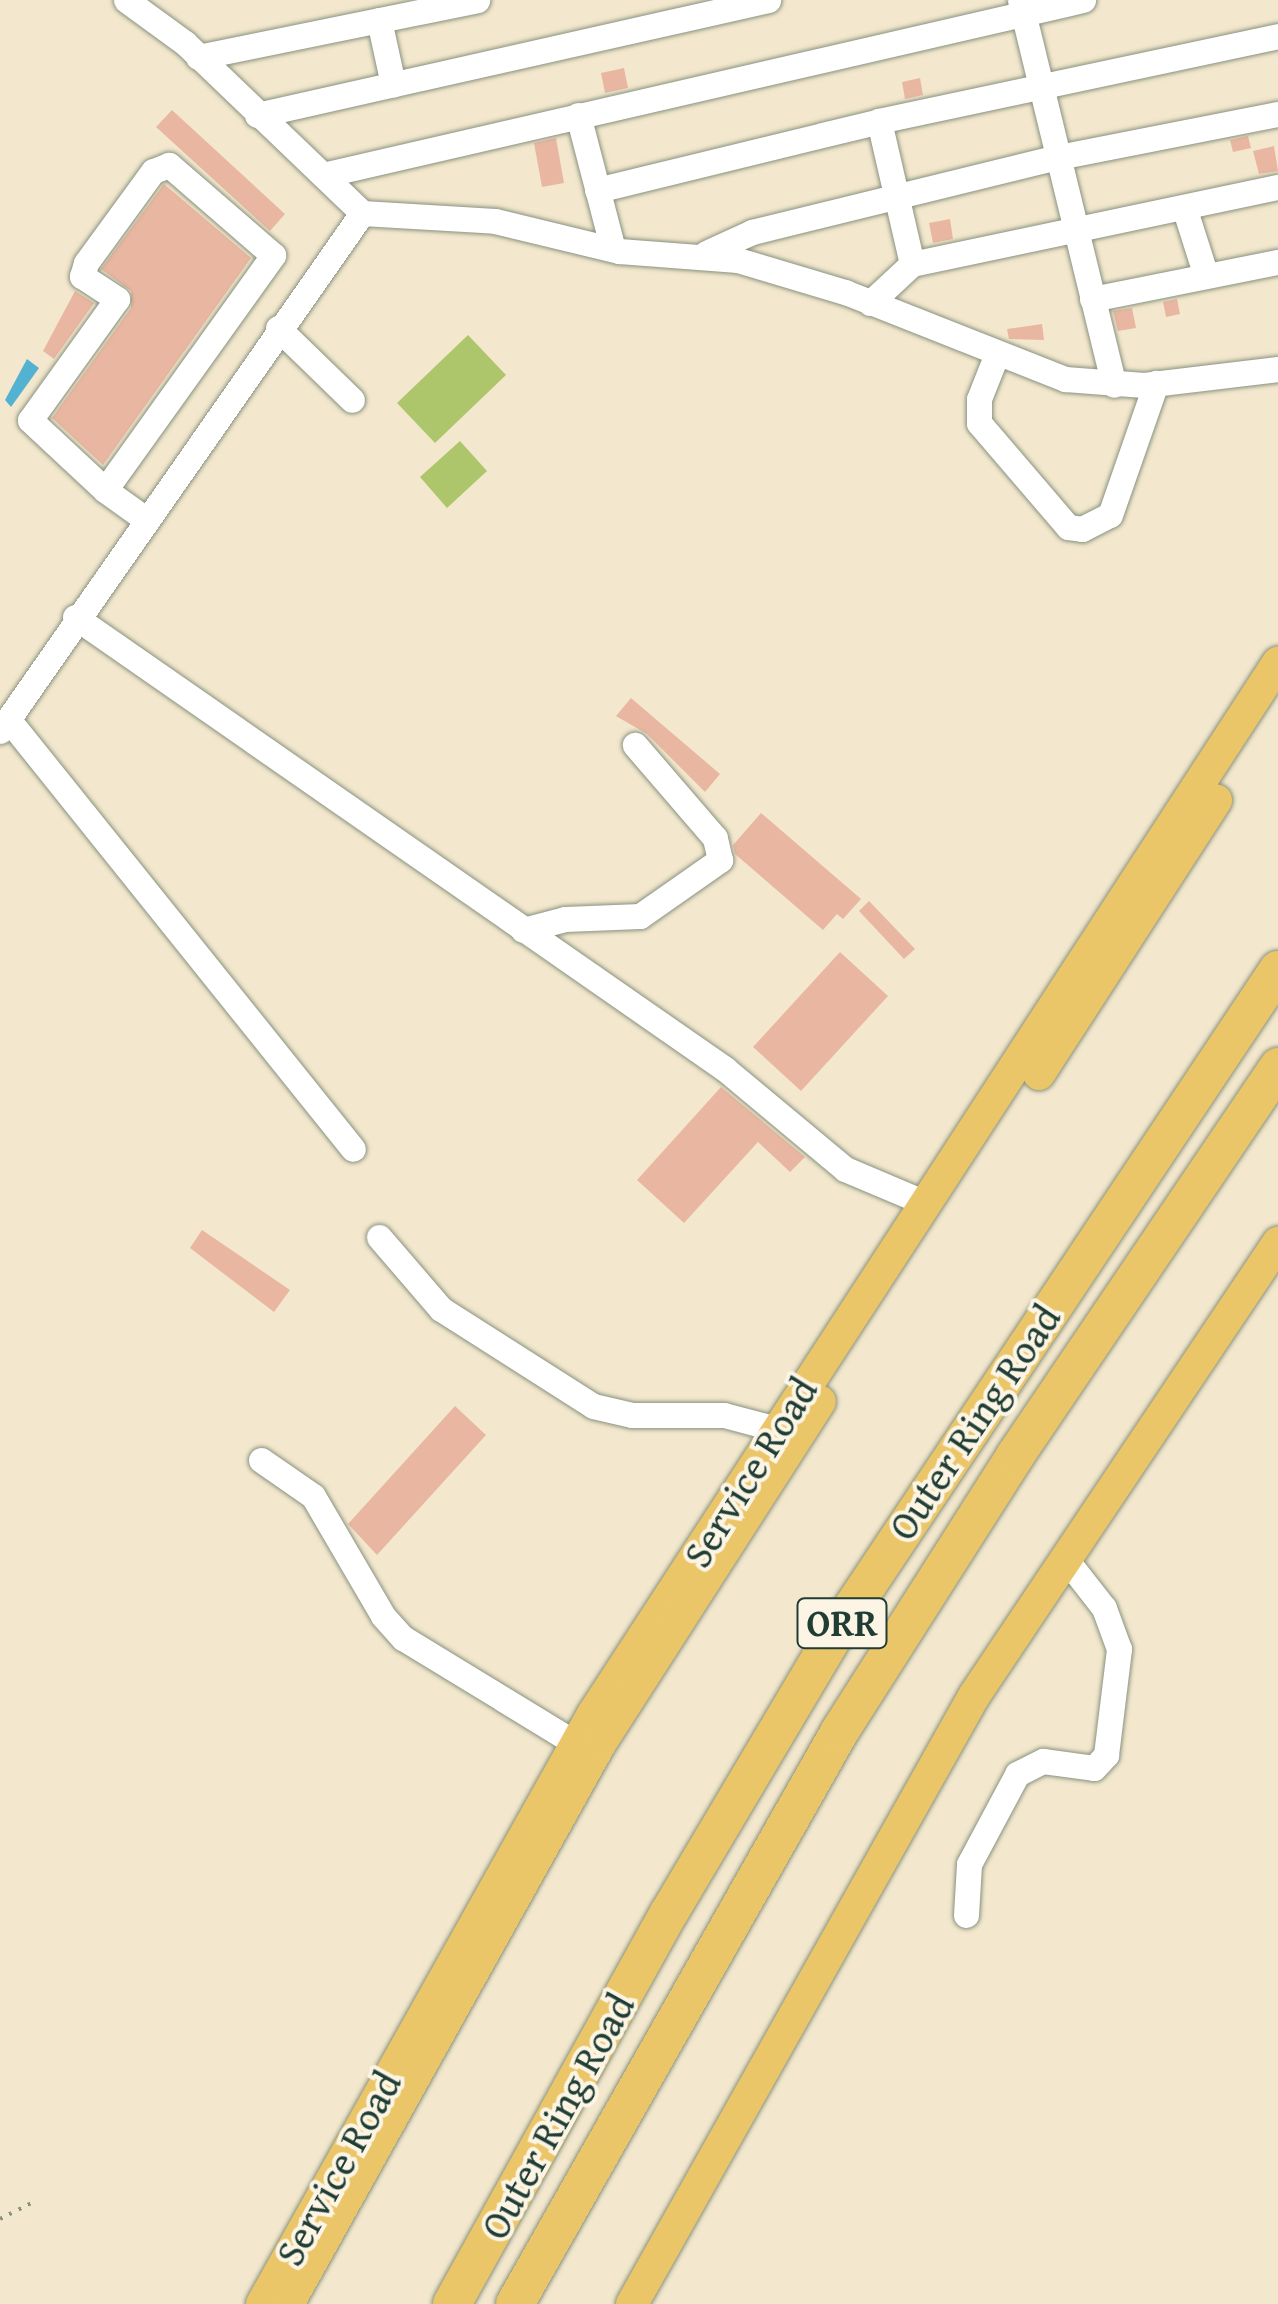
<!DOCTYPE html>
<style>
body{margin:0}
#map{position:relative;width:1278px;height:2304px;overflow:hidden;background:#f3e8cd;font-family:"Gentium Book Plus",serif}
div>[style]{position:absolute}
.green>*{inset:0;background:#aec66b}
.water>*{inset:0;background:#53b2d2}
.building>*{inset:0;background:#e9b7a1}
.path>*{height:4px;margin-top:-2px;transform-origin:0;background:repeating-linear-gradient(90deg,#899280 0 2.5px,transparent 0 10.5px)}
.roads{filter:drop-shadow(0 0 2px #899280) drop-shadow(0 0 2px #899280)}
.minor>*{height:25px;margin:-12.5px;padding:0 12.5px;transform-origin:12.5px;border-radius:12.5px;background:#fff}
.major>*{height:32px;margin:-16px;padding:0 16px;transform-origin:16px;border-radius:16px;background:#ebc669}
.highway>*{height:38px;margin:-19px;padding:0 19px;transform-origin:19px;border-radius:19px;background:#ebc669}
span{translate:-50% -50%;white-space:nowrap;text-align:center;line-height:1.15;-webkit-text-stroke:8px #fcf5e5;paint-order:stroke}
.shield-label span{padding:2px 8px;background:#fcf5e5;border:2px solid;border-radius:8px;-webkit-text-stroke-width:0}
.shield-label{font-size:38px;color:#1f3d34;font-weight:700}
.street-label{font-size:40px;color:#1f3d34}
</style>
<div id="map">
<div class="green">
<div style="clip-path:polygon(468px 335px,506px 375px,435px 443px,397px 403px)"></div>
<div style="clip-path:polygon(460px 441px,487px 471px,447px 508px,420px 477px)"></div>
</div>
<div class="water">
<div style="clip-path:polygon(27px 359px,39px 368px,11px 407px,5px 400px)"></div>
</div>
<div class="building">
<div style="clip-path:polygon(624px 68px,628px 88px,605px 93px,601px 73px)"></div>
<div style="clip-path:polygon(920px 78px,923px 95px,905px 99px,902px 82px)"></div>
<div style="clip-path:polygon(172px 110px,285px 214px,270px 231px,156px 127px)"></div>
<div style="clip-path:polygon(1248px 136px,1251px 148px,1233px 152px,1230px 140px)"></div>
<div style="clip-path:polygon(556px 138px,564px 183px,542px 187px,534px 143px)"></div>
<div style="clip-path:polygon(1274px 146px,1278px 171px,1259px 174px,1253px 151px)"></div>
<div style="clip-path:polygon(164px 184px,251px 258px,103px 465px,52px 418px,131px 308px,131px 291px,101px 269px)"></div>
<div style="clip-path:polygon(950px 219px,953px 239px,933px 243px,929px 223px)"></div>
<div style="clip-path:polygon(75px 291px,94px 303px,54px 359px,43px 351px)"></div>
<div style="clip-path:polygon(1177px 299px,1180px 314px,1166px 317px,1163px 302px)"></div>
<div style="clip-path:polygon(1132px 308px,1136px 328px,1118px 331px,1113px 311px)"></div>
<div style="clip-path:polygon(1042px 324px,1044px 340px,1009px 339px,1007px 329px)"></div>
<div style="clip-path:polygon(631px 698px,720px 774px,705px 792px,647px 734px,616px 716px)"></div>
<div style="clip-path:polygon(761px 813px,861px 899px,843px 919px,837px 914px,823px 930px,735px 854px,733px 845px)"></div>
<div style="clip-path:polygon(869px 901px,915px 949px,904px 959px,859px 911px)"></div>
<div style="clip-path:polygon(840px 952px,888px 996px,801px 1091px,753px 1047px)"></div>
<div style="clip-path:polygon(721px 1087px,805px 1157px,790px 1172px,758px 1142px,684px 1223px,637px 1180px)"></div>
<div style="clip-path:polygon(202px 1230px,290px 1290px,274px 1312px,190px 1248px)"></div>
<div style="clip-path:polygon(455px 1406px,486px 1435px,377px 1555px,348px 1524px)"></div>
</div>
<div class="path">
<div style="left:0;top:2219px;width:38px;rotate:-27deg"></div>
</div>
<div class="roads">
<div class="minor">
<div style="left:126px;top:0;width:73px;rotate:36.1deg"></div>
<div style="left:185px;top:43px;width:245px;rotate:43.8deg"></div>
<div style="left:1020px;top:0;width:396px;rotate:76.3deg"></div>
<div style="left:379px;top:20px;width:66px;rotate:77.7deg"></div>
<div style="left:198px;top:57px;width:285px;rotate:-11.5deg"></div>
<div style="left:257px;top:115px;width:524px;rotate:-12.68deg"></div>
<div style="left:578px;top:115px;width:138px;rotate:75.4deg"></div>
<div style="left:323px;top:175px;width:780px;rotate:-12.97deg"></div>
<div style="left:597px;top:190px;width:290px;rotate:-13.7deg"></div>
<div style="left:1184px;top:207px;width:72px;rotate:72.3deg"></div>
<div style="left:706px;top:253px;width:51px;rotate:-24.5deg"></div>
<div style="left:752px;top:232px;width:315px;rotate:-13.8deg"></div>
<div style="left:1058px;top:157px;width:224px;rotate:-11.1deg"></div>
<div style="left:912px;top:264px;width:147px;rotate:-103deg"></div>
<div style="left:879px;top:121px;width:408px;rotate:-12deg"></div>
<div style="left:1092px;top:299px;width:190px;rotate:-11.3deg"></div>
<div style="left:870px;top:303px;width:57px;rotate:-42.9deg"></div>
<div style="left:912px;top:264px;width:374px;rotate:-11.9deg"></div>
<div style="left:278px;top:328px;width:103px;rotate:44.2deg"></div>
<div style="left:996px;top:356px;width:46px;rotate:111.6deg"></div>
<div style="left:979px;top:399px;width:24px;rotate:90deg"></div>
<div style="left:979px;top:423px;width:137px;rotate:49.4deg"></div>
<div style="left:1068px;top:527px;width:14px;rotate:8deg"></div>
<div style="left:1082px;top:529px;width:31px;rotate:-27deg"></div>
<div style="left:1110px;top:515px;width:140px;rotate:-70.8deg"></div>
<div style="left:105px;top:490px;width:289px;rotate:-54.4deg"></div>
<div style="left:273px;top:255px;width:138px;rotate:-139.1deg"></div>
<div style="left:169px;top:165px;width:17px;rotate:159deg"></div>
<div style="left:153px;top:171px;width:114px;rotate:126.1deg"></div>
<div style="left:86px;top:263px;width:14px;rotate:107deg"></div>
<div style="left:82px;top:276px;width:42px;rotate:33.3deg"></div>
<div style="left:117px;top:299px;width:149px;rotate:125.7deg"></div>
<div style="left:30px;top:420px;width:103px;rotate:43deg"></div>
<div style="left:105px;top:490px;width:48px;rotate:35.7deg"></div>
<div style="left:75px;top:617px;width:792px;rotate:34.81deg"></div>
<div style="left:725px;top:1069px;width:156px;rotate:39.8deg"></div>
<div style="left:845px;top:1169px;width:85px;rotate:22.9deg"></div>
<div style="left:8px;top:719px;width:551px;rotate:51.26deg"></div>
<div style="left:0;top:731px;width:632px;rotate:-55.05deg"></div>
<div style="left:362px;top:213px;width:133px;rotate:3.4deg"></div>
<div style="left:495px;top:221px;width:128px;rotate:13.6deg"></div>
<div style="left:619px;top:251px;width:119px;rotate:4.3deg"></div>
<div style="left:738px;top:260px;width:112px;rotate:16.7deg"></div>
<div style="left:845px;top:292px;width:237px;rotate:21.6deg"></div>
<div style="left:1065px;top:379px;width:79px;rotate:4.3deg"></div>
<div style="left:1144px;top:385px;width:135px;rotate:-6.8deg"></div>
<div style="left:523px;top:930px;width:43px;rotate:-14.7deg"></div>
<div style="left:565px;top:919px;width:75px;rotate:-2.3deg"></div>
<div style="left:640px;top:916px;width:98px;rotate:-35deg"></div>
<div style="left:720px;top:860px;width:23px;rotate:-103deg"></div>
<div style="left:715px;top:838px;width:123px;rotate:-130.7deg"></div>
<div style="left:379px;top:1237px;width:95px;rotate:49.3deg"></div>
<div style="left:441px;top:1309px;width:180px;rotate:32.5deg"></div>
<div style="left:593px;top:1406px;width:40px;rotate:13deg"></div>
<div style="left:632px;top:1415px;width:92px"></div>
<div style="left:724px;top:1415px;width:55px;rotate:14.8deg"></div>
<div style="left:261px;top:1460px;width:63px;rotate:34.7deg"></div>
<div style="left:313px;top:1496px;width:139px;rotate:59.7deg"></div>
<div style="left:383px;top:1616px;width:30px;rotate:48deg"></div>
<div style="left:403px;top:1638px;width:202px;rotate:31.4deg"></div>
<div style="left:966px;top:1915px;width:51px;rotate:-86.6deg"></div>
<div style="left:969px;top:1864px;width:102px;rotate:-61.9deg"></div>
<div style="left:1017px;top:1774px;width:29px;rotate:-27deg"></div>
<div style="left:1043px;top:1761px;width:51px;rotate:7.8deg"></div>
<div style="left:1094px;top:1768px;width:18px;rotate:-47deg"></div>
<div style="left:1106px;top:1755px;width:107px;rotate:-83deg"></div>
<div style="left:1119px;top:1649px;width:44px;rotate:-110.1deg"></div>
<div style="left:1104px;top:1608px;width:63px;rotate:-128deg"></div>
</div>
<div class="major">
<div style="left:1039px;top:1074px;width:326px;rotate:-57.1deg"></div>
<div style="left:262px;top:2304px;width:677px;rotate:-60.71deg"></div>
<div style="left:593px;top:1714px;width:1255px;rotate:-56.91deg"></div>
<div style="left:288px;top:2304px;width:641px;rotate:-60.88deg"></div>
<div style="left:600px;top:1744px;width:407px;rotate:-57.3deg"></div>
<div style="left:632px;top:2304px;width:698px;rotate:-60.64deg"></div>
<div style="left:974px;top:1696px;width:546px;rotate:-56.14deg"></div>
</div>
<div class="highway">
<div style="left:452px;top:2304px;width:447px;rotate:-61deg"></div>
<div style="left:669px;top:1913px;width:327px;rotate:-59.3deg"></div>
<div style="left:836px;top:1632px;width:796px;rotate:-56.27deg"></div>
<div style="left:515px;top:2304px;width:659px;rotate:-60.44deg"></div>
<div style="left:840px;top:1731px;width:326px;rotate:-57.5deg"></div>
<div style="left:1015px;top:1456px;width:470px;rotate:-55.9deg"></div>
</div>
</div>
<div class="shield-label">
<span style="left:842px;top:1623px">ORR</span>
</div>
<div class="street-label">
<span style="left:974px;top:1422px;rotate:-56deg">Outer Ring Road</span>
<span style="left:750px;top:1472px;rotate:-58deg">Service Road</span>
<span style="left:557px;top:2116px;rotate:-61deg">Outer Ring Road</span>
<span style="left:338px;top:2168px;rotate:-61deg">Service Road</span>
</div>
</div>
